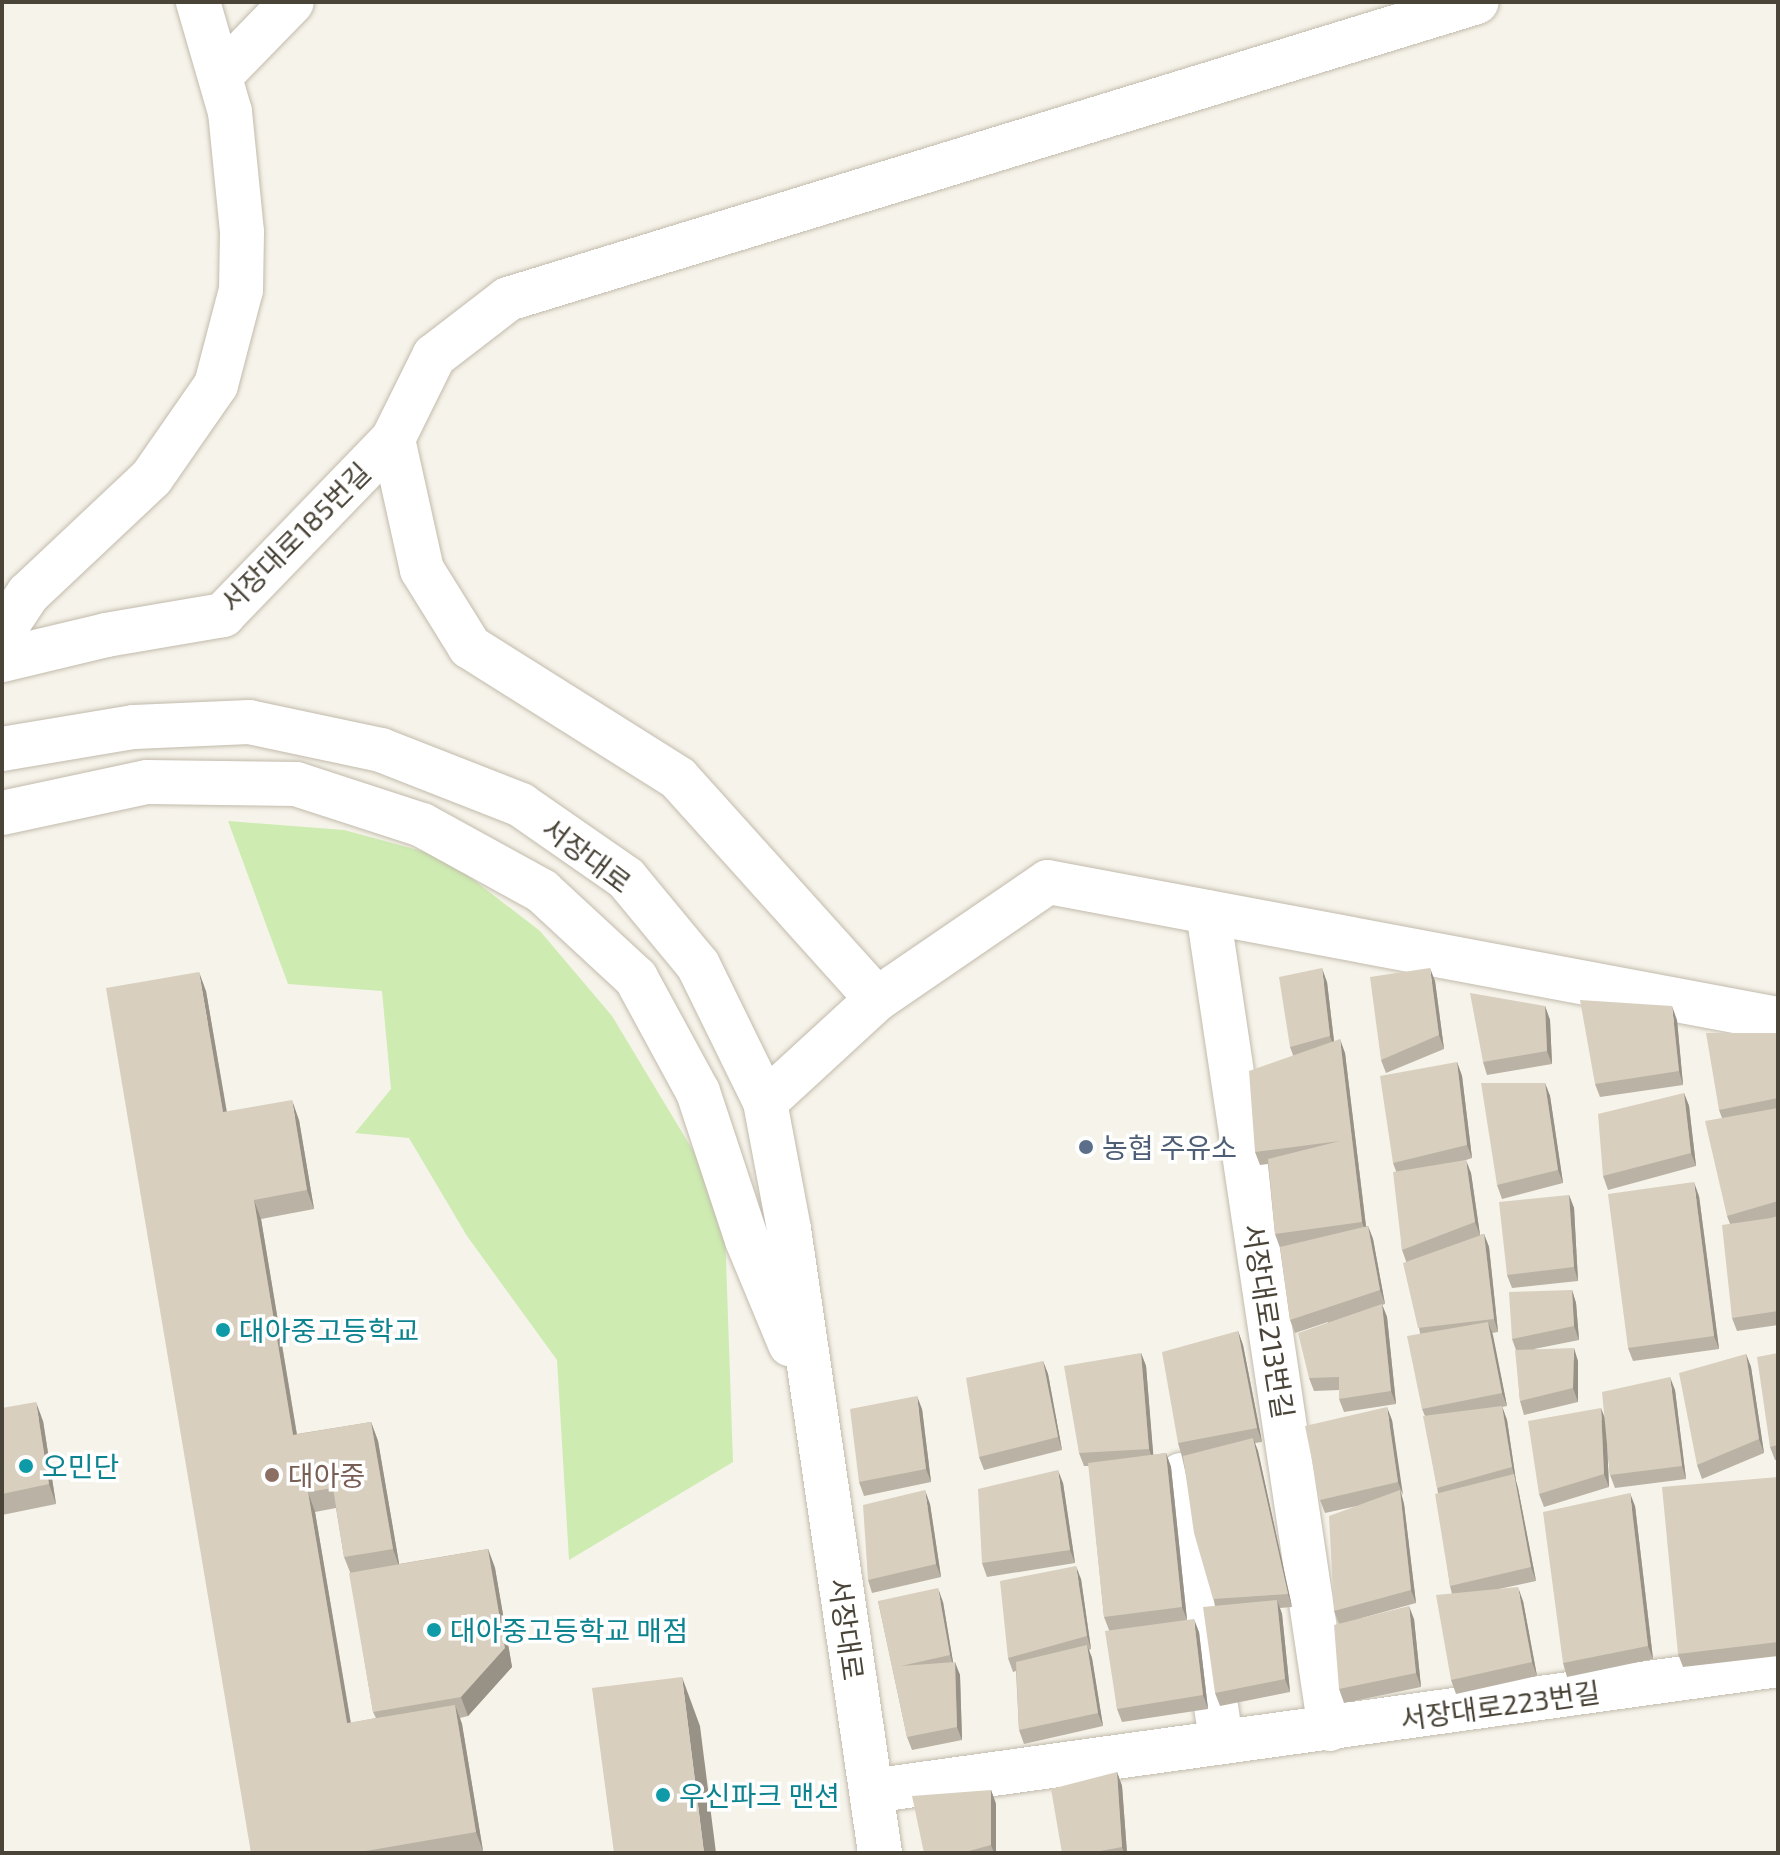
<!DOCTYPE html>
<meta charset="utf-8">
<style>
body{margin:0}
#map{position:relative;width:1780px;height:1855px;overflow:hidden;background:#f6f3ea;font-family:"Exo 2","Noto Sans KR",sans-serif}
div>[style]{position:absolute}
.green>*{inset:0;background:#ceebb2}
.roads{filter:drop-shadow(0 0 2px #c2bbac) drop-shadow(0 0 2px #c2bbac)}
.minor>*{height:44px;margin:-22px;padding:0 22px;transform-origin:22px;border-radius:22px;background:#fff}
.wall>*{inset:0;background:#bab2a4}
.shaded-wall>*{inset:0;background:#979186}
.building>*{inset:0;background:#d8cfbf}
.dots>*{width:22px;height:22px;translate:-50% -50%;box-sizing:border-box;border:4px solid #fff;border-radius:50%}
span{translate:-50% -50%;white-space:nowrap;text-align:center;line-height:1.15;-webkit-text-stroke:7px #fff;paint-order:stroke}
.street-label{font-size:28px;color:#4a4438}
.service-label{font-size:28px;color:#4e5e75}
.left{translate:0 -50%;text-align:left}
.culture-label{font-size:28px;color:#0d838f}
.education-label{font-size:28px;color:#785e54}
.frame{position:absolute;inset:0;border:4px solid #4a4438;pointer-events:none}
</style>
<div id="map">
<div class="green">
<div style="clip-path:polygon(228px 821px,344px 830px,444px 857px,540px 931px,612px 1016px,724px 1202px,733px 1462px,569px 1560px,557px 1360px,467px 1236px,409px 1138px,355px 1133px,391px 1089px,382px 991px,288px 984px)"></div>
</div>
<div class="roads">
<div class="minor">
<div style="left:220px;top:76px;width:103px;rotate:-45.8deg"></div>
<div style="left:2px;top:633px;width:47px;rotate:-56.3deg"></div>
<div style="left:28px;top:594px;width:170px;rotate:-43.3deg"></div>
<div style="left:152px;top:477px;width:112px;rotate:-55.2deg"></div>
<div style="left:216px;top:385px;width:98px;rotate:-75.3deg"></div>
<div style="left:241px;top:290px;width:58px;rotate:-89deg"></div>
<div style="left:242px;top:232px;width:121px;rotate:-95.7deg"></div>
<div style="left:230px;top:112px;width:115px;rotate:-106.2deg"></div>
<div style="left:2px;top:660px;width:107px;rotate:-13.5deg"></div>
<div style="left:106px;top:635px;width:119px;rotate:-9.7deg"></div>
<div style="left:223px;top:615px;width:245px;rotate:-46deg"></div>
<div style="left:2px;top:749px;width:134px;rotate:-9.5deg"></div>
<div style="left:134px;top:727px;width:115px;rotate:-2.5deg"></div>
<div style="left:249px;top:722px;width:135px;rotate:12deg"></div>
<div style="left:381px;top:750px;width:150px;rotate:21.4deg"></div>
<div style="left:521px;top:805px;width:128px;rotate:34.8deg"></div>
<div style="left:626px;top:878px;width:113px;rotate:50.4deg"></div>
<div style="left:698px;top:965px;width:153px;rotate:63.9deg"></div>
<div style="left:765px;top:1102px;width:129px;rotate:79.3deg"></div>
<div style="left:789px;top:1229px;width:631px;rotate:81.7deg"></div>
<div style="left:2px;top:813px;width:148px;rotate:-12.1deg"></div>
<div style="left:147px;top:782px;width:149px;rotate:0.8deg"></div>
<div style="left:296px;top:784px;width:133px;rotate:18deg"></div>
<div style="left:422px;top:825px;width:137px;rotate:28.8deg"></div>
<div style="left:542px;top:891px;width:128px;rotate:42.8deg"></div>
<div style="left:636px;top:978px;width:130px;rotate:61.5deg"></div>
<div style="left:698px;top:1092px;width:156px;rotate:71.7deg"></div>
<div style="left:747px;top:1240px;width:113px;rotate:67.5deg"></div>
<div style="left:1208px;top:912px;width:826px;rotate:81.51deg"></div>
<div style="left:877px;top:999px;width:297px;rotate:-132deg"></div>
<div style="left:678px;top:778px;width:246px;rotate:-147.8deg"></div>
<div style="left:470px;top:647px;width:91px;rotate:-121.9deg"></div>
<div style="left:422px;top:570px;width:134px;rotate:-102.5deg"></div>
<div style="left:393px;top:439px;width:93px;rotate:-63.7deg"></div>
<div style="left:434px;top:356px;width:93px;rotate:-37.6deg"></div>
<div style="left:508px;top:299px;width:1013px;rotate:-17.04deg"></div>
<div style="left:765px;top:1102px;width:152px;rotate:-42.6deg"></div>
<div style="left:877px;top:999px;width:207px;rotate:-34.4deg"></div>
<div style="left:1048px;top:882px;width:743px;rotate:10.63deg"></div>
<div style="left:1181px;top:1475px;width:267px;rotate:81.4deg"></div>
<div style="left:871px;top:1791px;width:916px;rotate:-7.91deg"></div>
</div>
</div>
<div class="wall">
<div style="clip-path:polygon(1435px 981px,1444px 1049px,1386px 1073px,1381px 1060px)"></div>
<div style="clip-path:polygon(1327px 982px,1334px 1041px,1345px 1053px,1366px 1226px,1368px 1226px,1373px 1239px,1385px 1304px,1382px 1305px,1387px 1317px,1396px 1404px,1344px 1412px,1339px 1399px,1339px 1390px,1314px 1391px,1309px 1378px,1328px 1322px,1295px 1333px,1290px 1320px,1280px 1248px,1275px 1234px,1268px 1164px,1260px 1165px,1255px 1152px,1293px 1055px,1290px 1047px)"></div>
<div style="clip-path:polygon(evenodd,206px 991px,227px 1112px,299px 1120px,314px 1209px,261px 1219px,297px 1434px,371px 1422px,378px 1441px,399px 1564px,488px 1549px,495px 1568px,512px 1667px,468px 1716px,460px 1718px,462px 1724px,483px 1851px,474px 1853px,251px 1853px,206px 991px,336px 1508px,344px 1557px,350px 1572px,373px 1712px,376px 1718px,351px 1723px,315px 1512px,336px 1508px)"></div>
<div style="clip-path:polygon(1545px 1006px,1550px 1020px,1552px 1064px,1487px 1075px,1483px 1062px)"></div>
<div style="clip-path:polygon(1677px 1020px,1683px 1085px,1600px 1097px,1595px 1084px)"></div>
<div style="clip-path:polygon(1778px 1033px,1778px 1216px,1772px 1218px,1778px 1217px,1778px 1325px,1737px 1331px,1732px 1318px,1730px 1224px,1727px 1216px,1722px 1118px,1719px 1110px)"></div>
<div style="clip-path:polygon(1457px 1062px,1462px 1076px,1472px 1158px,1463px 1161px,1471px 1173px,1480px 1235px,1484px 1234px,1489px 1247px,1498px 1332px,1492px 1333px,1507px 1406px,1502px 1407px,1507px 1420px,1516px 1481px,1518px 1488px,1536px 1581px,1499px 1589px,1523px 1601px,1537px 1676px,1456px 1694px,1451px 1680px,1452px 1594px,1450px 1586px,1438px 1493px,1425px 1416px,1422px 1409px,1420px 1333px,1406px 1261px,1402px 1250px,1396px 1171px,1393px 1163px)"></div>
<div style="clip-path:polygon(1545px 1083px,1550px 1096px,1563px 1183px,1502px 1199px,1497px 1185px)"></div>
<div style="clip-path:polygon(1684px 1093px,1689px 1106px,1696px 1166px,1608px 1190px,1603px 1176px)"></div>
<div style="clip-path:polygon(1569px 1195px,1574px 1208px,1578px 1281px,1512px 1288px,1507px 1275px)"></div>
<div style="clip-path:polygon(1699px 1196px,1719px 1349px,1633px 1361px,1628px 1348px)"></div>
<div style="clip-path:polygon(1572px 1290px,1576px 1303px,1579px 1340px,1534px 1349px,1578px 1361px,1578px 1402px,1524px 1415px,1520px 1401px,1516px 1350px,1512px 1339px)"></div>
<div style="clip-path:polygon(1238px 1331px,1243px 1345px,1262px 1442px,1255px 1443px,1258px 1451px,1292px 1607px,1280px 1608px,1282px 1614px,1290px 1692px,1220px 1706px,1215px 1693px,1215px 1606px,1182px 1457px,1178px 1443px)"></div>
<div style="clip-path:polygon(1141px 1353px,1146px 1366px,1153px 1455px,1166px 1453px,1171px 1467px,1187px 1620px,1199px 1632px,1208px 1709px,1122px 1722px,1117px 1709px,1109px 1630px,1104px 1617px,1089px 1466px,1084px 1466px,1079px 1453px)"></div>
<div style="clip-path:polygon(1778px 1353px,1778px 1460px,1775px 1460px,1770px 1447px)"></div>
<div style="clip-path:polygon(1746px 1354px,1751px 1367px,1764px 1453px,1702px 1479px,1697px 1465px)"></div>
<div style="clip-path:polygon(1043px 1361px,1048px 1374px,1062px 1450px,984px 1470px,979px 1457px)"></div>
<div style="clip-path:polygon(1675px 1390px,1686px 1479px,1615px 1488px,1610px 1475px,1607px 1445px,1609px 1487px,1544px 1507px,1539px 1494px,1605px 1416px)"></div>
<div style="clip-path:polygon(2px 1408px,43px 1421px,56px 1504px,2px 1515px)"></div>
<div style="clip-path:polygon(922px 1409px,931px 1482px,864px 1496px,859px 1482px)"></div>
<div style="clip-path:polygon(1392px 1420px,1402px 1496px,1404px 1504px,1416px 1603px,1362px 1618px,1414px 1619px,1421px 1687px,1344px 1703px,1339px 1689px,1339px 1624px,1334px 1611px,1357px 1506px,1325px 1513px,1320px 1500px)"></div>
<div style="clip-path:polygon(1778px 1477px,1778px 1656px,1683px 1667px,1678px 1654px)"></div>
<div style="clip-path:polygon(1063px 1483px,1075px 1563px,987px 1577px,982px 1563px)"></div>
<div style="clip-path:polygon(930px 1504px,941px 1577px,872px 1593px,868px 1580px)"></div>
<div style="clip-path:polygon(1635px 1506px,1653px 1659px,1567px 1677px,1563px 1663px)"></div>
<div style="clip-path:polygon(1081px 1579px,1091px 1649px,1089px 1650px,1092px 1658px,1103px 1726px,1024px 1744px,1019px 1730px,1016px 1671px,1013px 1672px,1008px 1658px)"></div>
<div style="clip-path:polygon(878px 1601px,943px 1602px,953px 1662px,960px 1675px,962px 1740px,912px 1750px,907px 1737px)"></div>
<div style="clip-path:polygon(1117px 1772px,1122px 1786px,1127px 1853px,1062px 1853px)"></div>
<div style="clip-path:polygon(991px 1790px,996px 1804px,996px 1853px,924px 1853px)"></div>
</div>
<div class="shaded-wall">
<div style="clip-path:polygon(1322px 968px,1327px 982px,1335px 1050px,1330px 1036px)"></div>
<div style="clip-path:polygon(1430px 968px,1435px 981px,1444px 1049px,1439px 1035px)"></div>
<div style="clip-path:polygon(199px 972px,206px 991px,230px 1132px,223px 1112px)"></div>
<div style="clip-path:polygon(1545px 1006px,1550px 1020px,1552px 1064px,1547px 1051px)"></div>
<div style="clip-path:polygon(1672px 1006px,1677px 1020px,1683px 1085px,1679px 1071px)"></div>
<div style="clip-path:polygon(1340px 1039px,1345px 1053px,1367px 1235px,1362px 1222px)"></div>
<div style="clip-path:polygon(1457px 1062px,1462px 1076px,1472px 1158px,1467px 1145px)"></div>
<div style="clip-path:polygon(1545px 1083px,1550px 1096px,1563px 1183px,1558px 1170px)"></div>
<div style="clip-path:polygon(1684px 1093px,1689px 1106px,1696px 1166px,1691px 1153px)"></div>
<div style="clip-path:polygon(292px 1100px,299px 1120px,314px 1209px,307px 1190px)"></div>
<div style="clip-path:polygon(1466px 1160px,1471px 1173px,1480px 1235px,1475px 1222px)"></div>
<div style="clip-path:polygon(1694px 1182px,1699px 1196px,1719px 1349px,1714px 1336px)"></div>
<div style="clip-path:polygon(1569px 1195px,1574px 1208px,1578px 1281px,1574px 1267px)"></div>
<div style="clip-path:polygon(254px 1200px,261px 1219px,300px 1454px,293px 1435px)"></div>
<div style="clip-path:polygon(1368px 1226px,1373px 1239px,1385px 1304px,1380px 1290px)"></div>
<div style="clip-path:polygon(1484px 1234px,1489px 1247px,1498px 1332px,1494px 1319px)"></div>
<div style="clip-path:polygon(1572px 1290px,1576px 1303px,1579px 1340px,1574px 1326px)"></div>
<div style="clip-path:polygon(1382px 1304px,1387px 1317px,1396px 1404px,1391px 1391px)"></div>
<div style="clip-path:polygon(1488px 1322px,1493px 1335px,1507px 1406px,1502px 1393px)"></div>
<div style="clip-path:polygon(1238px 1331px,1243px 1345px,1262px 1442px,1257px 1428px)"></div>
<div style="clip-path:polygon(1574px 1348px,1578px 1361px,1578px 1402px,1573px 1388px)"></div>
<div style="clip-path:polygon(1141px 1353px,1146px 1366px,1154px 1463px,1149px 1449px)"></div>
<div style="clip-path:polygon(1746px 1354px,1751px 1367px,1764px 1453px,1759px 1439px)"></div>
<div style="clip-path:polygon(1043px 1361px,1048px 1374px,1062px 1450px,1058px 1437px)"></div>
<div style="clip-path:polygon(1670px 1377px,1675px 1390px,1686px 1479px,1682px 1466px)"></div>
<div style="clip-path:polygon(917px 1396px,922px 1409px,931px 1482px,926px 1469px)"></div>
<div style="clip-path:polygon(36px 1402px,43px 1421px,56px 1504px,49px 1484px)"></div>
<div style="clip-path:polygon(1502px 1406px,1507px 1420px,1516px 1481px,1512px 1467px)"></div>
<div style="clip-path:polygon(1387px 1407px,1392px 1420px,1403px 1495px,1398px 1482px)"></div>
<div style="clip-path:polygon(1601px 1408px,1606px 1421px,1609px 1487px,1604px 1474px)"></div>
<div style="clip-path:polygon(371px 1422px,378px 1441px,400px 1569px,393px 1549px)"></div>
<div style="clip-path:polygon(1253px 1438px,1258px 1451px,1292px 1607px,1288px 1594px)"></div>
<div style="clip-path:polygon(1166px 1453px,1171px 1467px,1187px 1620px,1182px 1607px)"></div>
<div style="clip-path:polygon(1058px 1470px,1063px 1483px,1075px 1563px,1070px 1550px)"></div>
<div style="clip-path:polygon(1514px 1474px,1518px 1488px,1536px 1581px,1531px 1567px)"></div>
<div style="clip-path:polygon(925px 1490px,930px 1504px,941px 1577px,936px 1564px)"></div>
<div style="clip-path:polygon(1400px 1490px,1404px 1504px,1416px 1603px,1411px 1590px)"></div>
<div style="clip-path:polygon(308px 1492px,315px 1512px,354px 1743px,347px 1723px)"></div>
<div style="clip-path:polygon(1630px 1493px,1635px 1506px,1653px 1659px,1648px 1646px)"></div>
<div style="clip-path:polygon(488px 1549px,495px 1568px,512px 1667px,468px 1716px,461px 1697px)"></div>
<div style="clip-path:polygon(1076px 1566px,1081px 1579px,1091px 1649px,1087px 1636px)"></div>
<div style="clip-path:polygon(1518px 1587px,1523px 1601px,1537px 1676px,1532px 1662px)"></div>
<div style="clip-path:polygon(938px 1588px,943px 1602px,954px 1668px,950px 1655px)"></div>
<div style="clip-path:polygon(1277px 1600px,1282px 1614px,1290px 1692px,1285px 1679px)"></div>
<div style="clip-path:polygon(1409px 1606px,1414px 1619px,1421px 1687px,1416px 1673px)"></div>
<div style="clip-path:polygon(1194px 1619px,1199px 1632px,1208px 1709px,1203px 1695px)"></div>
<div style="clip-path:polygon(1087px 1645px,1092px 1658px,1103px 1726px,1098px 1713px)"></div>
<div style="clip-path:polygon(955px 1662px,960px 1675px,962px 1740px,957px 1727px)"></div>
<div style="clip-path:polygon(682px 1677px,700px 1726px,716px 1853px,704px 1853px)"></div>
<div style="clip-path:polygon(455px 1705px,462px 1724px,483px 1851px,476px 1832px)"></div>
<div style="clip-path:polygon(1117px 1772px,1122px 1786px,1127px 1853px,1124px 1853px,1122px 1847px)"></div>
<div style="clip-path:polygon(991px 1790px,996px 1804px,996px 1853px,994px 1853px,991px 1845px)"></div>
</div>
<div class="building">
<div style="clip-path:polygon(1322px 968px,1330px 1036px,1290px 1047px,1279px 977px)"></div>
<div style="clip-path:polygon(1430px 968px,1439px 1035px,1381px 1060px,1370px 977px)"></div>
<div style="clip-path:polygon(199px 972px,223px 1112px,292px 1100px,307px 1190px,254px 1200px,293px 1435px,371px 1422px,393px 1549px,344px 1557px,333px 1488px,308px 1492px,347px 1723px,455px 1705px,476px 1832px,354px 1853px,251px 1853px,106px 988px)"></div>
<div style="clip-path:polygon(1470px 993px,1545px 1006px,1547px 1051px,1483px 1062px)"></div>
<div style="clip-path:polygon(1580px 1000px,1672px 1006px,1679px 1071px,1595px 1084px)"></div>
<div style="clip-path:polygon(1706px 1033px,1778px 1033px,1778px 1098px,1719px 1110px)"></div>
<div style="clip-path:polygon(1340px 1039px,1362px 1222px,1275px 1234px,1268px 1159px,1340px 1141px,1255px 1152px,1249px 1071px)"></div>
<div style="clip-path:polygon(1457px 1062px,1467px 1145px,1393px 1163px,1380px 1076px)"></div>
<div style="clip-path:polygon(1481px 1083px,1545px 1083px,1558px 1170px,1497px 1185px)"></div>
<div style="clip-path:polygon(1684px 1093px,1691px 1153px,1603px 1176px,1598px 1114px)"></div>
<div style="clip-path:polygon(1778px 1108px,1778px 1201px,1727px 1216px,1705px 1121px)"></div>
<div style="clip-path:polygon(1466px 1160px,1475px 1222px,1402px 1250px,1393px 1172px)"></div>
<div style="clip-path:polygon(1694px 1182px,1714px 1336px,1628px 1348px,1608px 1194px)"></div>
<div style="clip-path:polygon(1569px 1195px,1574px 1267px,1507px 1275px,1499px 1202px)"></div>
<div style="clip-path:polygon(1778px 1217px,1778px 1311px,1732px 1318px,1722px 1225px)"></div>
<div style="clip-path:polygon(1368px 1226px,1380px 1290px,1290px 1320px,1280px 1247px)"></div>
<div style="clip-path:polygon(1484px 1234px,1494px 1319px,1418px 1328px,1403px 1263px)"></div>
<div style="clip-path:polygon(1572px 1290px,1574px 1326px,1512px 1339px,1509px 1292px)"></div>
<div style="clip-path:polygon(1382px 1304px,1391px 1391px,1339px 1399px,1339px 1377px,1309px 1378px,1298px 1333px)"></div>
<div style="clip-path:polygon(1488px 1322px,1502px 1393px,1422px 1409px,1407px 1336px)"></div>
<div style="clip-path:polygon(1238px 1331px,1257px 1428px,1178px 1443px,1162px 1352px)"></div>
<div style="clip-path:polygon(1574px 1348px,1573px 1388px,1520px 1401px,1515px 1350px)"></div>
<div style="clip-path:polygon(1141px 1353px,1149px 1449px,1079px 1453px,1064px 1366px)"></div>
<div style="clip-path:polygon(1778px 1353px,1778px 1445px,1770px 1447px,1757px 1357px)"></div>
<div style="clip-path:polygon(1746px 1354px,1759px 1439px,1697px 1465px,1679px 1373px)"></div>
<div style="clip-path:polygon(1043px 1361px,1058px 1437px,979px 1457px,966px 1378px)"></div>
<div style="clip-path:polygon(1670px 1377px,1682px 1466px,1610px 1475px,1602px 1392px)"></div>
<div style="clip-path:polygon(917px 1396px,926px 1469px,859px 1482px,850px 1409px)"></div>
<div style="clip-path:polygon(36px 1402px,49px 1484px,2px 1494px,2px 1408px)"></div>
<div style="clip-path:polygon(1502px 1406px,1512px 1467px,1437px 1488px,1423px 1416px)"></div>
<div style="clip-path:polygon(1387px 1407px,1398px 1482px,1320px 1500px,1305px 1426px)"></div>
<div style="clip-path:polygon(1601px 1408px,1604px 1474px,1539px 1494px,1528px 1421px)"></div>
<div style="clip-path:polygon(1253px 1438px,1288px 1594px,1213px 1599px,1194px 1533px,1183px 1456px)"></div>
<div style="clip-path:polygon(1166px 1453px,1182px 1607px,1104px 1617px,1088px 1463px)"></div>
<div style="clip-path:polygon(1058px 1470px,1070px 1550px,982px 1563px,978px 1489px)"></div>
<div style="clip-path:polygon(1514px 1474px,1531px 1567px,1450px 1586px,1435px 1494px)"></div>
<div style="clip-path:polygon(1778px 1477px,1778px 1642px,1678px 1654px,1662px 1487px)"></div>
<div style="clip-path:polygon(925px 1490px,936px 1564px,868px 1580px,863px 1505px)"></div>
<div style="clip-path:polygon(1400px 1490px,1411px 1590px,1334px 1611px,1329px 1516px)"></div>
<div style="clip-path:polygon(1630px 1493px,1648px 1646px,1563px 1663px,1543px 1512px)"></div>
<div style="clip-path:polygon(488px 1549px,505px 1648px,461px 1697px,373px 1712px,349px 1573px)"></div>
<div style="clip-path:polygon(1076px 1566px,1087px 1636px,1008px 1658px,1000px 1581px)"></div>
<div style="clip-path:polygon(1518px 1587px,1532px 1662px,1451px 1680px,1436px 1595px)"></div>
<div style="clip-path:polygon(938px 1588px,950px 1655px,901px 1666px,955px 1662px,957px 1727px,907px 1737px,878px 1601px)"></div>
<div style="clip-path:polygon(1277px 1600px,1285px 1679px,1215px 1693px,1203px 1607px)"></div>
<div style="clip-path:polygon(1409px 1606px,1416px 1673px,1339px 1689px,1334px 1625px)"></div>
<div style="clip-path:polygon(1194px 1619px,1203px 1695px,1117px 1709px,1105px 1631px)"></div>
<div style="clip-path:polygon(1087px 1645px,1098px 1713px,1019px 1730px,1016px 1662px)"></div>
<div style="clip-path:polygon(682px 1677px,704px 1853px,614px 1853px,592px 1688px)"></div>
<div style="clip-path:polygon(1117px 1772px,1122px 1847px,1090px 1853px,1062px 1853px,1051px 1789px)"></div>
<div style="clip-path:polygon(991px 1790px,991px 1845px,962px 1853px,924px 1853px,912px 1796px)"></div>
</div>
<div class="dots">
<div style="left:1086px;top:1147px;background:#5c6f8a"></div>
<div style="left:223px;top:1330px;background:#0f9aa8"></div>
<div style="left:26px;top:1466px;background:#0f9aa8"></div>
<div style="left:272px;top:1475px;background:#8d6e63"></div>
<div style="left:434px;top:1630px;background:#0f9aa8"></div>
<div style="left:663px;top:1795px;background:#0f9aa8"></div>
</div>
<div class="street-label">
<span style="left:295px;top:537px;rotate:-45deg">서장대로185번길</span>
<span style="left:587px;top:855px;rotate:37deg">서장대로</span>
<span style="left:1269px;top:1321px;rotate:81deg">서장대로213번길</span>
<span style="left:847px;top:1629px;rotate:82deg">서장대로</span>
<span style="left:1500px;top:1705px;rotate:-8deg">서장대로223번길</span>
</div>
<div class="service-label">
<span class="left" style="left:1102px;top:1147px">농협 주유소</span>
</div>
<div class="culture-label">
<span class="left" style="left:239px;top:1330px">대아중고등학교</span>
<span class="left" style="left:42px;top:1466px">오민단</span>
<span class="left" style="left:450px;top:1630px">대아중고등학교 매점</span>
<span class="left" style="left:679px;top:1795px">우신파크 맨션</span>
</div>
<div class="education-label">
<span class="left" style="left:288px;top:1475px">대아중</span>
</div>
<div class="frame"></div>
</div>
